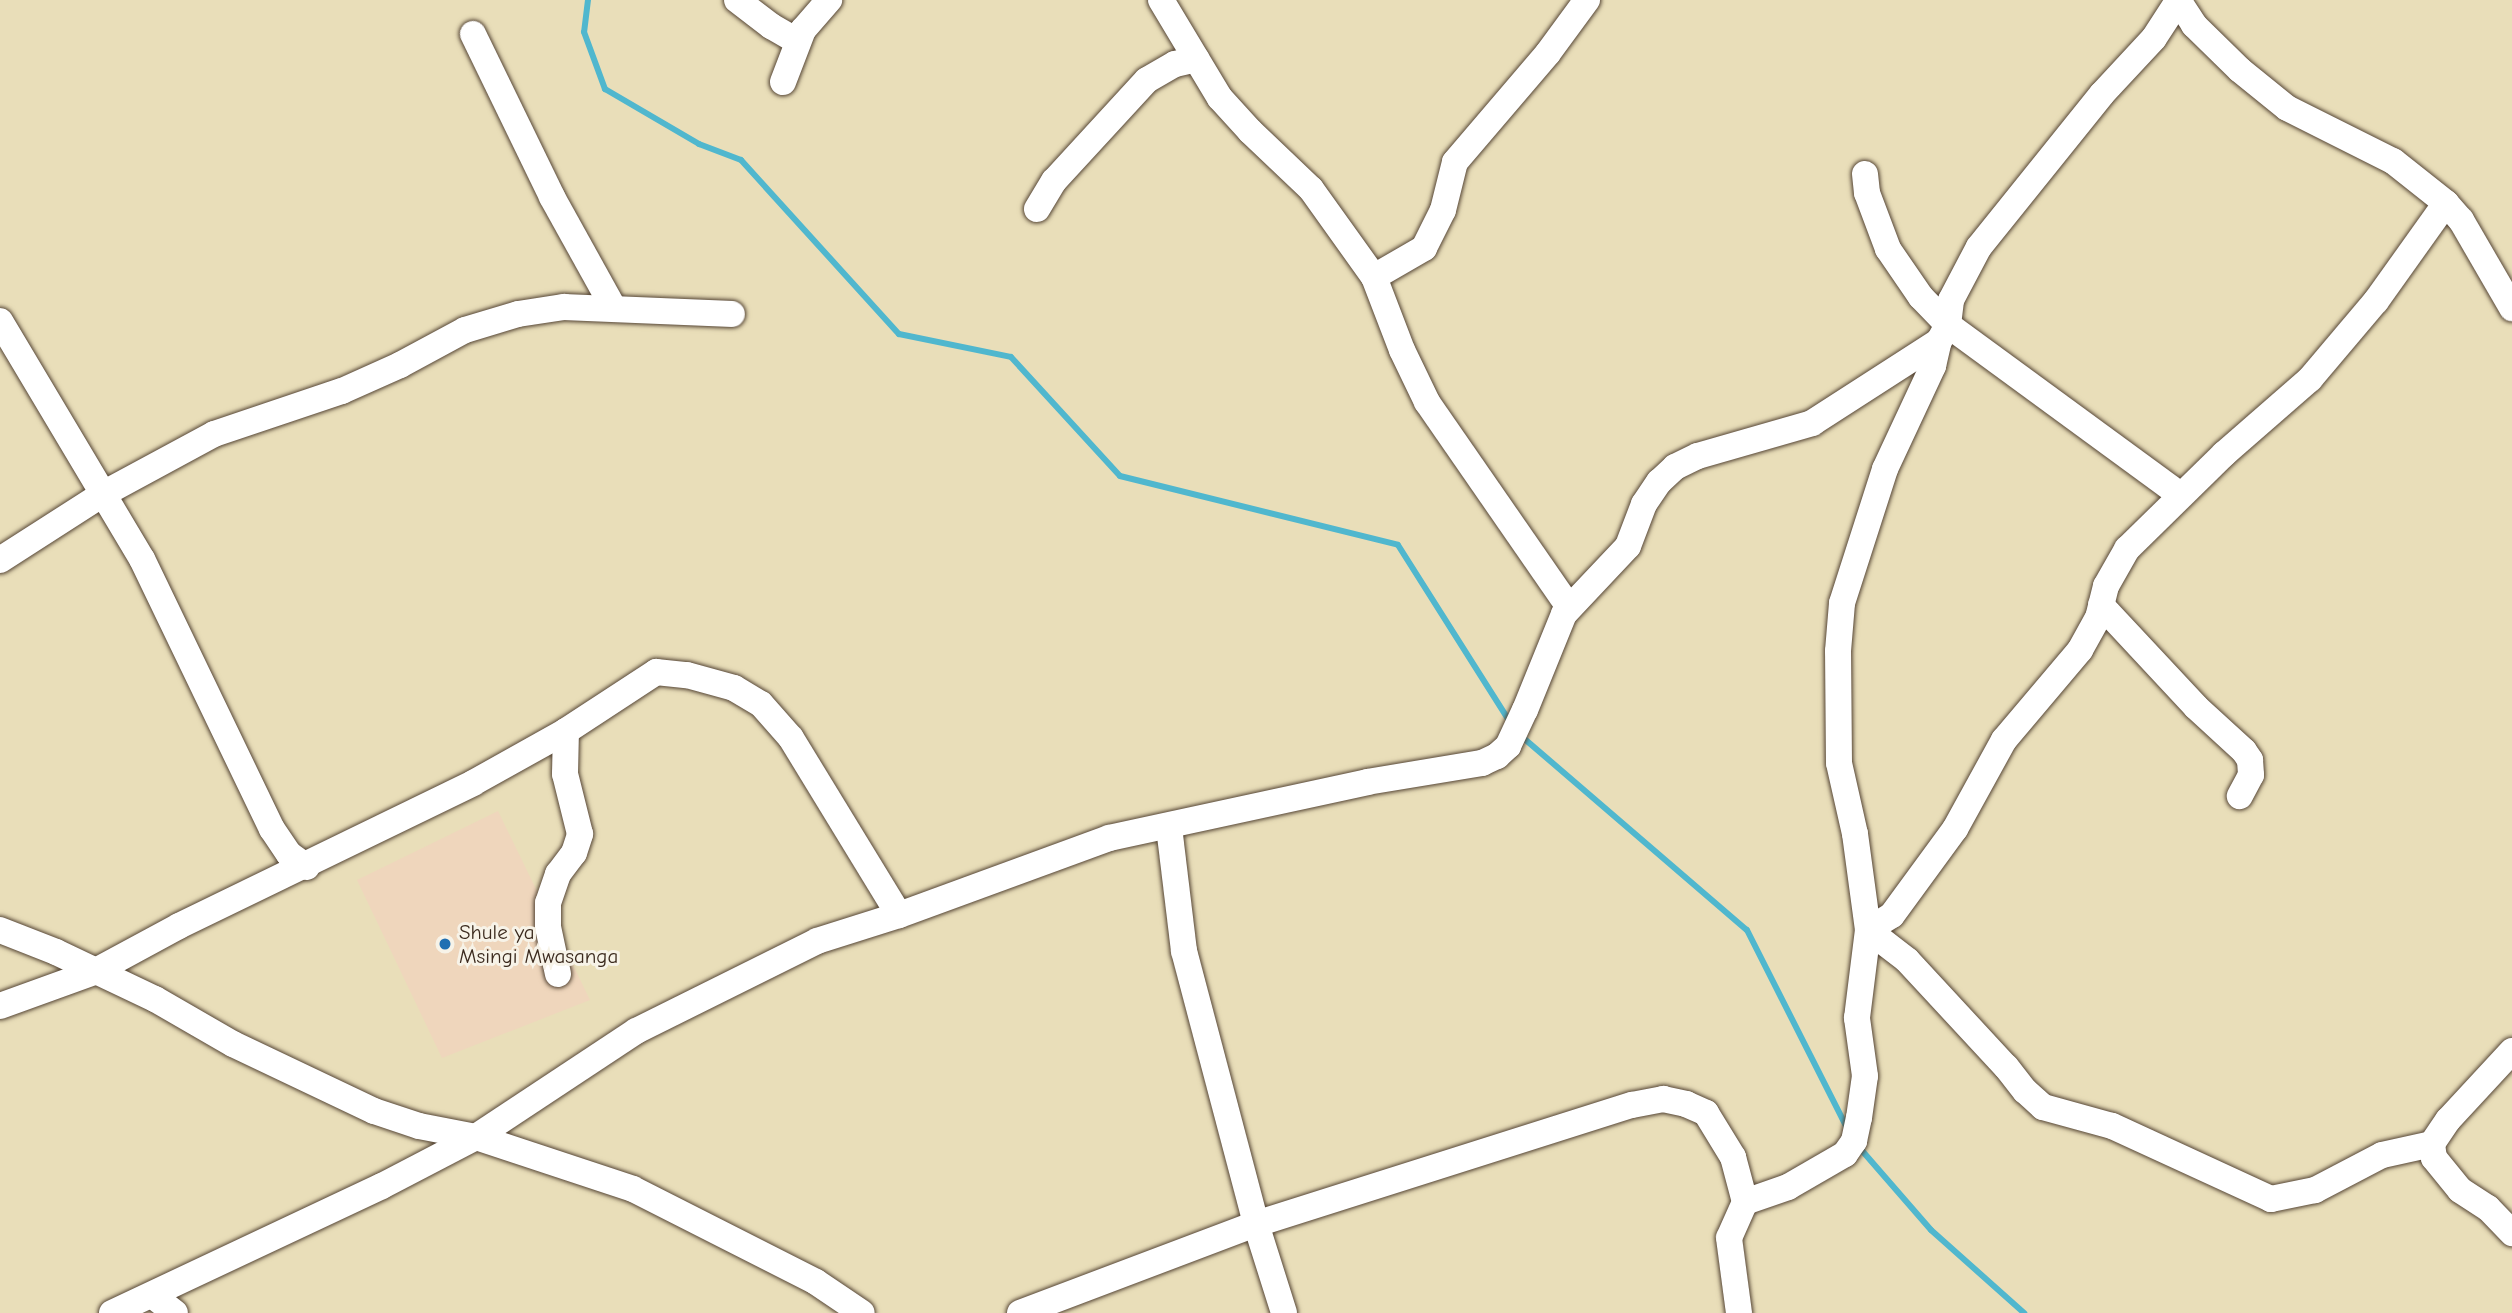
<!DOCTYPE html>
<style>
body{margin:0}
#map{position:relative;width:2512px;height:1313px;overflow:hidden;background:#e9deb9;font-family:"Comic Neue",sans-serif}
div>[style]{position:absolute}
.built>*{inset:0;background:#efd6bc}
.stream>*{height:6px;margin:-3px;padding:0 3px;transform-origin:3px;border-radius:3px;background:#50b7ce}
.roads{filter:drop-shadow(0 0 2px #554535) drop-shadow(0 0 2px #554535)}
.minor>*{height:26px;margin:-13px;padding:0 13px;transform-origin:13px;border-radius:13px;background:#fff}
.dots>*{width:19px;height:19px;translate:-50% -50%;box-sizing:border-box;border:4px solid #f7f3e8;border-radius:50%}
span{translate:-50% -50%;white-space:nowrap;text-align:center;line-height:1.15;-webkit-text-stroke:6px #f7f3e8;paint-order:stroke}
.poi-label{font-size:21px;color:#3b2a1e}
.left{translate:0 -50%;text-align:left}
</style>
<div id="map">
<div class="built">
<div style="clip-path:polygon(498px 811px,590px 1000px,442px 1058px,357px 880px)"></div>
</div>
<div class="stream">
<div style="left:588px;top:0;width:32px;rotate:97deg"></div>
<div style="left:584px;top:32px;width:61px;rotate:69.8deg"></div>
<div style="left:605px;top:89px;width:109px;rotate:30.3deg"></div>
<div style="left:699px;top:144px;width:45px;rotate:20.9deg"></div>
<div style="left:741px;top:160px;width:235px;rotate:47.8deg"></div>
<div style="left:899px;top:334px;width:114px;rotate:11.6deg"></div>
<div style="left:1011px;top:357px;width:161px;rotate:47.5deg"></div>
<div style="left:1120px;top:476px;width:286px;rotate:13.9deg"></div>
<div style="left:1398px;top:545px;width:212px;rotate:57.7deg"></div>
<div style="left:1520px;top:735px;width:299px;rotate:40.7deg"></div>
<div style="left:1747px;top:930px;width:222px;rotate:63.2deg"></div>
<div style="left:1858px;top:1146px;width:111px;rotate:49deg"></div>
<div style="left:1931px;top:1230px;width:125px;rotate:41.7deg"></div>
</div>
<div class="roads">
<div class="minor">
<div style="left:737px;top:0;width:43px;rotate:37.4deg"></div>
<div style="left:771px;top:26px;width:30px;rotate:30deg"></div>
<div style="left:1161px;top:0;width:114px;rotate:59deg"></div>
<div style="left:1220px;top:98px;width:45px;rotate:47.7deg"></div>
<div style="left:1250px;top:131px;width:84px;rotate:43.6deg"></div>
<div style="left:1311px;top:189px;width:108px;rotate:54.4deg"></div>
<div style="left:1374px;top:277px;width:78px;rotate:69deg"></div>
<div style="left:1402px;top:350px;width:58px;rotate:64.3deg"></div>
<div style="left:1427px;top:402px;width:248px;rotate:55.3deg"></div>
<div style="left:2178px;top:0;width:30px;rotate:57deg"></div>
<div style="left:2194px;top:25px;width:64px;rotate:44.4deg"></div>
<div style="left:2240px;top:70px;width:60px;rotate:39deg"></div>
<div style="left:2287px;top:108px;width:119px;rotate:26.6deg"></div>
<div style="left:2393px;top:161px;width:68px;rotate:38.4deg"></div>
<div style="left:2446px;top:203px;width:23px;rotate:49deg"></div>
<div style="left:2461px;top:220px;width:102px;rotate:59.9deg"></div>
<div style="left:473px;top:34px;width:181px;rotate:64.1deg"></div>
<div style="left:552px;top:197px;width:126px;rotate:61deg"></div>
<div style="left:783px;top:82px;width:56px;rotate:-69deg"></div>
<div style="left:803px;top:30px;width:40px;rotate:-49deg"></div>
<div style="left:1865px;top:174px;width:19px;rotate:84deg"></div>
<div style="left:1867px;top:193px;width:60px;rotate:69.4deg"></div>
<div style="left:1888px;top:249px;width:58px;rotate:55.5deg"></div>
<div style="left:1921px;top:297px;width:39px;rotate:46deg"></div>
<div style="left:1948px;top:325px;width:288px;rotate:36.2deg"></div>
<div style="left:1037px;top:209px;width:33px;rotate:-59deg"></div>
<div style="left:1054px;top:181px;width:137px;rotate:-47.4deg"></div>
<div style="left:1147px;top:80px;width:32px;rotate:-30deg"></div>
<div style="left:1175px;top:64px;width:22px;rotate:-13deg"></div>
<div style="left:1374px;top:277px;width:58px;rotate:-30.1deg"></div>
<div style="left:1424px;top:248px;width:42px;rotate:-63.4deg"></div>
<div style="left:1443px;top:210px;width:49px;rotate:-76deg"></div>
<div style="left:1455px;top:162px;width:143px;rotate:-49.5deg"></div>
<div style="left:1548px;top:53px;width:66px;rotate:-53.7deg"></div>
<div style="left:0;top:321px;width:277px;rotate:59.2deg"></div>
<div style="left:142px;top:559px;width:300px;rotate:64.3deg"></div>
<div style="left:272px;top:829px;width:30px;rotate:56deg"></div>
<div style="left:289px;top:854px;width:22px;rotate:36deg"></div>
<div style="left:0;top:560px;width:122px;rotate:-32.7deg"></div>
<div style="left:103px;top:494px;width:126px;rotate:-28.4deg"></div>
<div style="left:214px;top:434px;width:135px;rotate:-18.6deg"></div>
<div style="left:342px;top:391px;width:64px;rotate:-24.1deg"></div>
<div style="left:400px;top:365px;width:74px;rotate:-28.3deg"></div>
<div style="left:465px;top:330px;width:55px;rotate:-16.8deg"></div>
<div style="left:518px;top:314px;width:47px;rotate:-8.7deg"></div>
<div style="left:564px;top:307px;width:168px;rotate:2.4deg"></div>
<div style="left:2101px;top:605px;width:139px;rotate:47deg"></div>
<div style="left:2196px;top:707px;width:65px;rotate:42.5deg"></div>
<div style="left:2244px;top:751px;width:11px;rotate:56deg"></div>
<div style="left:2250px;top:760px;width:15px;rotate:86deg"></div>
<div style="left:2251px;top:775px;width:24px;rotate:118deg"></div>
<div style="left:1169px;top:827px;width:125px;rotate:83.1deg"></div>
<div style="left:1184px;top:951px;width:282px;rotate:75.2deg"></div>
<div style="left:1256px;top:1224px;width:93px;rotate:72.5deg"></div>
<div style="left:0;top:930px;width:60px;rotate:21.4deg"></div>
<div style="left:56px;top:952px;width:110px;rotate:25.4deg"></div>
<div style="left:155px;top:999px;width:90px;rotate:30deg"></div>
<div style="left:233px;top:1044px;width:156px;rotate:25.4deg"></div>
<div style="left:374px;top:1111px;width:47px;rotate:18.4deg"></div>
<div style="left:419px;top:1126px;width:58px;rotate:10.9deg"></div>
<div style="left:476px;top:1137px;width:165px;rotate:18.3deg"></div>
<div style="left:633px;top:1189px;width:205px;rotate:26.9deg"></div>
<div style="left:816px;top:1282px;width:55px;rotate:34deg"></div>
<div style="left:558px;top:974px;width:48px;rotate:-102deg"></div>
<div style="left:548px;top:927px;width:24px;rotate:-90deg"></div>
<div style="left:548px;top:903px;width:31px;rotate:-71deg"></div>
<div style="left:558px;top:874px;width:26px;rotate:-53deg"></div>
<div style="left:574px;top:853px;width:20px;rotate:-72deg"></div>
<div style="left:580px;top:834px;width:62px;rotate:-104deg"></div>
<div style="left:565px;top:774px;width:43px;rotate:-88.7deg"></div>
<div style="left:0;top:1006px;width:100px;rotate:-19.9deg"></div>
<div style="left:94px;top:972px;width:97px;rotate:-28.4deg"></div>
<div style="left:179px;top:926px;width:327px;rotate:-25.9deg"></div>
<div style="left:473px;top:783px;width:107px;rotate:-29.2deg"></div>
<div style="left:566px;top:731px;width:108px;rotate:-33.2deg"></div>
<div style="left:656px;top:672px;width:31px;rotate:6deg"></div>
<div style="left:687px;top:675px;width:49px;rotate:15.5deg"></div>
<div style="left:734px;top:688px;width:31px;rotate:31deg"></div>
<div style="left:761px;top:704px;width:45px;rotate:48.6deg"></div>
<div style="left:791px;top:738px;width:207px;rotate:58.6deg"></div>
<div style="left:2512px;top:1051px;width:94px;rotate:132.8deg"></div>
<div style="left:2448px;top:1120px;width:29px;rotate:124deg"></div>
<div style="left:2432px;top:1144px;width:14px;rotate:82deg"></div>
<div style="left:2434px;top:1158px;width:41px;rotate:50.9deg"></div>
<div style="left:2460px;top:1190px;width:33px;rotate:33deg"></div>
<div style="left:2488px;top:1208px;width:35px;rotate:46deg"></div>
<div style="left:2432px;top:1144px;width:51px;rotate:167.6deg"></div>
<div style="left:2382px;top:1155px;width:76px;rotate:152.4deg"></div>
<div style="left:2315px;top:1190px;width:45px;rotate:168.4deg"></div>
<div style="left:2271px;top:1199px;width:175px;rotate:-155.3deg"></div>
<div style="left:2112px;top:1126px;width:72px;rotate:-164.6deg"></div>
<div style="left:2043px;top:1107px;width:24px;rotate:-138deg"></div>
<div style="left:2025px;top:1091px;width:31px;rotate:-128deg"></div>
<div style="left:2006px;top:1067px;width:146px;rotate:-132.8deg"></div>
<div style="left:1907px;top:960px;width:49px;rotate:-142.4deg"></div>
<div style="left:1868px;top:930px;width:28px;rotate:-32deg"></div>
<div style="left:1892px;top:915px;width:107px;rotate:-53.8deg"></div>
<div style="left:1955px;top:829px;width:102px;rotate:-61.2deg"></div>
<div style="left:2004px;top:740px;width:118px;rotate:-49.8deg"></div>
<div style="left:2080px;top:650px;width:37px;rotate:-61deg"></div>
<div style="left:2098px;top:618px;width:33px;rotate:-76deg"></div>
<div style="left:2106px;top:586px;width:43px;rotate:-60.4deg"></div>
<div style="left:2127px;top:549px;width:136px;rotate:-44.4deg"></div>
<div style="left:2224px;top:454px;width:114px;rotate:-41.1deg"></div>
<div style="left:2310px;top:379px;width:102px;rotate:-49.8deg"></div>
<div style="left:2376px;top:301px;width:120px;rotate:-54.5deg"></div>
<div style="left:1745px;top:1202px;width:46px;rotate:-19.2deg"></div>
<div style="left:1788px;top:1187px;width:66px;rotate:-30.1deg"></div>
<div style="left:1845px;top:1154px;width:16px;rotate:-55deg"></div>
<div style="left:1854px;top:1141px;width:24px;rotate:-78deg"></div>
<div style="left:1859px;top:1118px;width:42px;rotate:-81.9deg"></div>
<div style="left:1865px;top:1076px;width:59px;rotate:-97.9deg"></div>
<div style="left:1857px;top:1018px;width:89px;rotate:-82.9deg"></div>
<div style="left:1868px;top:930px;width:97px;rotate:-97.7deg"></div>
<div style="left:1855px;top:834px;width:73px;rotate:-102.7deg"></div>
<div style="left:1839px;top:763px;width:112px;rotate:-90.5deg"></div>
<div style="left:1838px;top:651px;width:48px;rotate:-85.2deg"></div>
<div style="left:1842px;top:603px;width:141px;rotate:-72.2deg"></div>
<div style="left:1885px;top:469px;width:114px;rotate:-65deg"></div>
<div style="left:1933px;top:366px;width:26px;rotate:-77deg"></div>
<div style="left:152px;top:1295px;width:29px;rotate:38deg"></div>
<div style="left:112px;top:1313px;width:298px;rotate:-25.2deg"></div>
<div style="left:382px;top:1186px;width:106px;rotate:-27.5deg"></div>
<div style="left:476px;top:1137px;width:192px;rotate:-33.5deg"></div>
<div style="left:636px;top:1031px;width:202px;rotate:-26.4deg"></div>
<div style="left:817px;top:941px;width:86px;rotate:-17.6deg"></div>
<div style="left:899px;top:915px;width:224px;rotate:-20.1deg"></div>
<div style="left:1109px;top:838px;width:264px;rotate:-12.2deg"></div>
<div style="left:1367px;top:782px;width:117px;rotate:-9.4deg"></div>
<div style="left:1482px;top:763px;width:17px;rotate:-25deg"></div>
<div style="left:1497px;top:756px;width:15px;rotate:-42deg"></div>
<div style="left:1508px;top:746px;width:40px;rotate:-65deg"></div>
<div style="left:1525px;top:710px;width:104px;rotate:-67.9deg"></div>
<div style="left:1564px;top:614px;width:93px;rotate:-46.7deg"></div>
<div style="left:1628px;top:546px;width:45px;rotate:-69.1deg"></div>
<div style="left:1644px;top:504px;width:27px;rotate:-56deg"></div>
<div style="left:1659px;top:482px;width:22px;rotate:-43deg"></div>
<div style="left:1675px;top:467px;width:25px;rotate:-26deg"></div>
<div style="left:1698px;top:456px;width:119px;rotate:-16.1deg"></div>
<div style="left:1812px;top:423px;width:151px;rotate:-32.8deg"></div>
<div style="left:1939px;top:341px;width:18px;rotate:-61deg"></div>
<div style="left:1948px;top:325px;width:25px;rotate:-83deg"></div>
<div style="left:1951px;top:300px;width:60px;rotate:-62.2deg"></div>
<div style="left:1979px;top:247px;width:196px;rotate:-51.2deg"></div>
<div style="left:2102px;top:94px;width:76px;rotate:-47.1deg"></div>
<div style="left:2154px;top:38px;width:44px;rotate:-57deg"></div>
<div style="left:1020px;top:1313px;width:252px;rotate:-20.7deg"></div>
<div style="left:1256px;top:1224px;width:394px;rotate:-17.6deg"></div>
<div style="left:1632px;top:1105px;width:32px;rotate:-11deg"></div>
<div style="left:1663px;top:1099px;width:24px;rotate:12deg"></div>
<div style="left:1686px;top:1104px;width:22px;rotate:24deg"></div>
<div style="left:1706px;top:1113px;width:52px;rotate:58.5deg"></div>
<div style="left:1733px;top:1157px;width:47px;rotate:75.1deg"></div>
<div style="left:1745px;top:1202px;width:39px;rotate:114deg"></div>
<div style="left:1729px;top:1238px;width:76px;rotate:82.4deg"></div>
</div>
</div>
<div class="dots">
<div style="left:445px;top:944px;background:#1f6fb2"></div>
</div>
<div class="poi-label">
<span class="left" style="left:459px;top:944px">Shule ya<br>Msingi Mwasanga</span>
</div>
</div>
